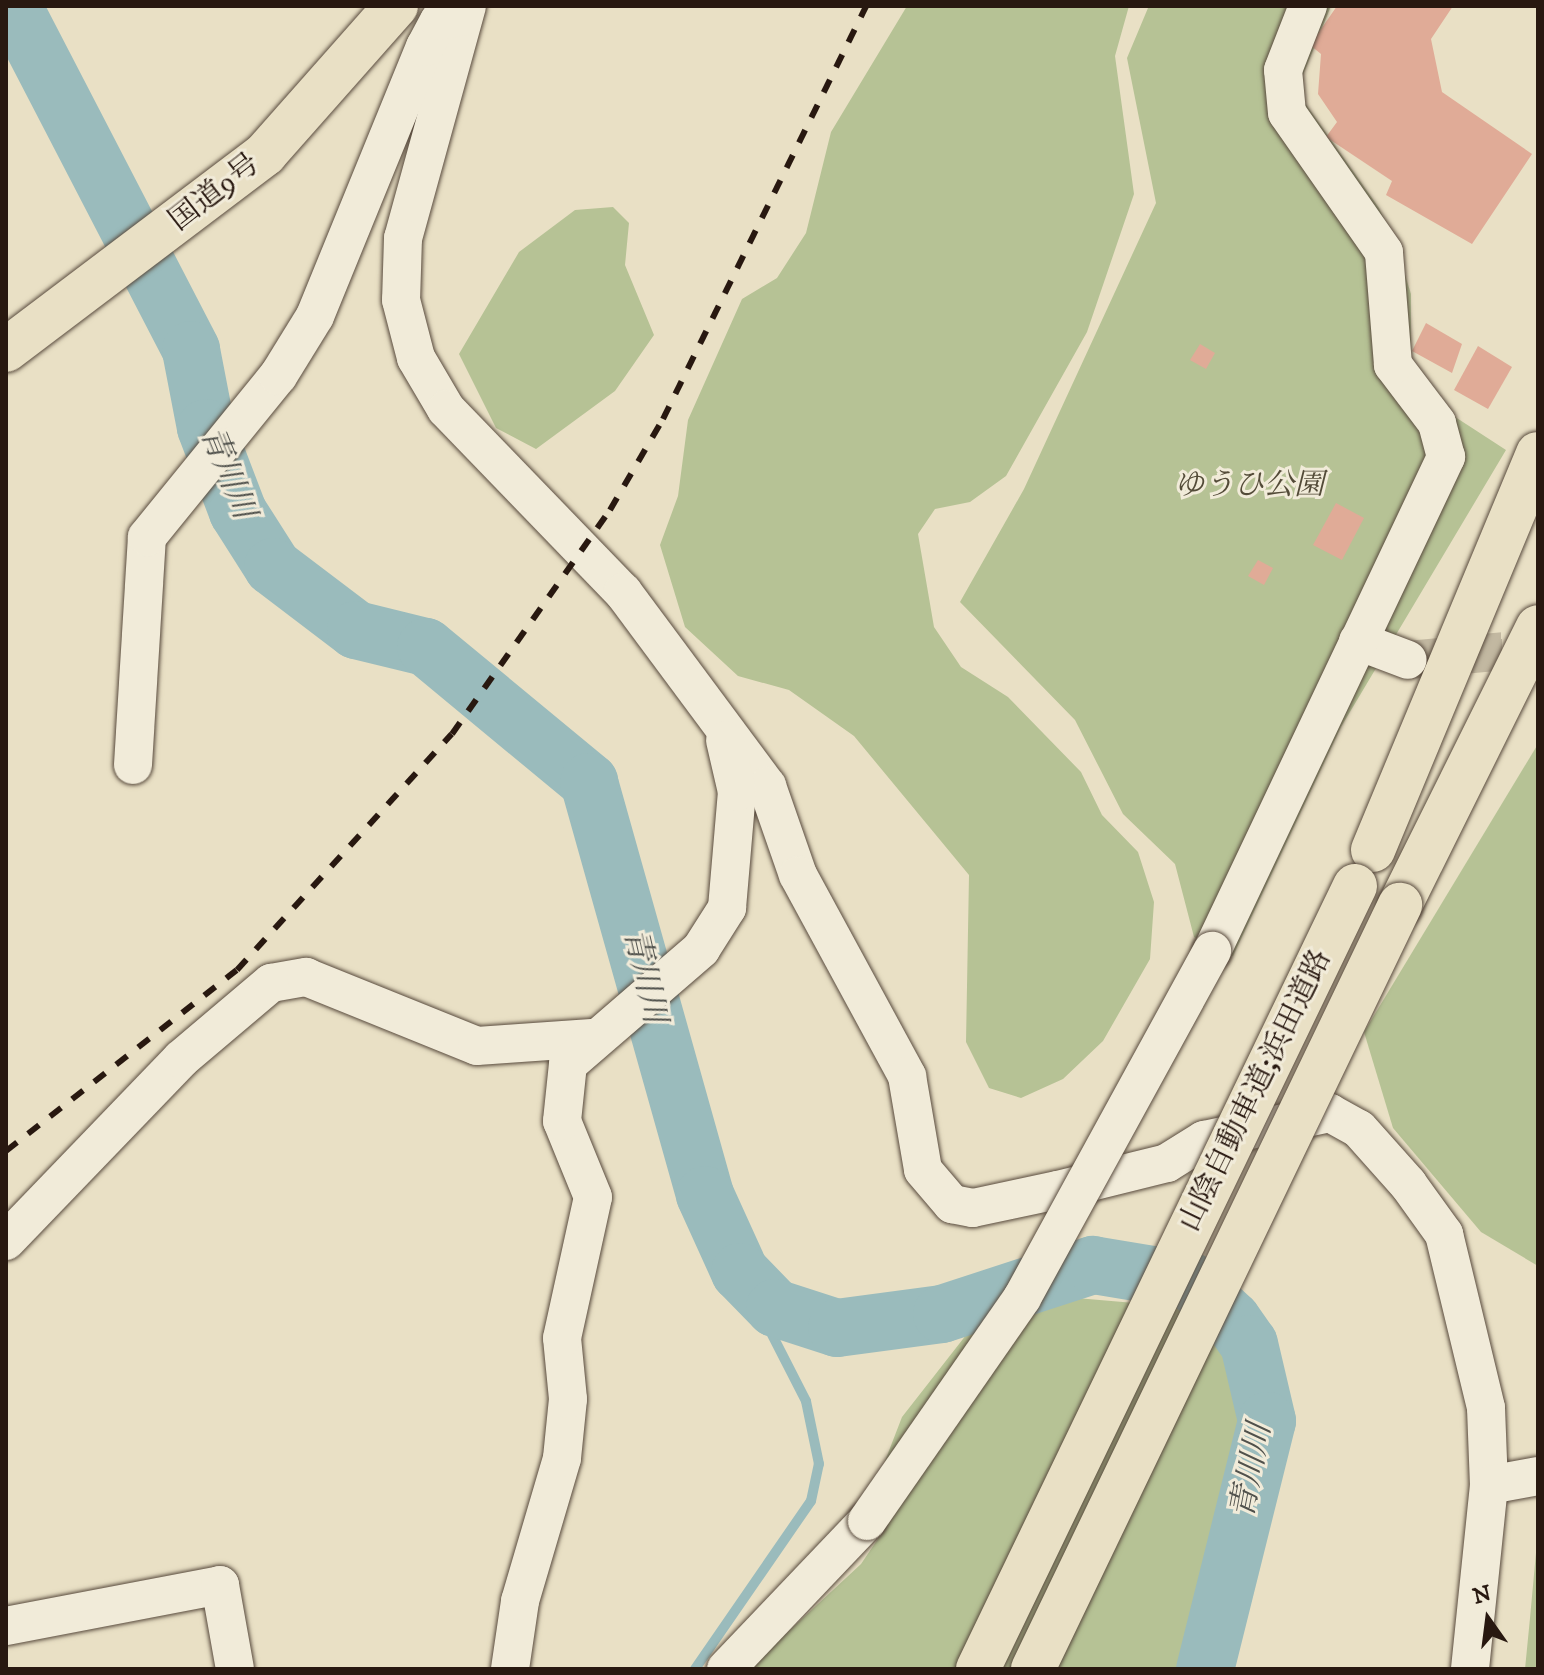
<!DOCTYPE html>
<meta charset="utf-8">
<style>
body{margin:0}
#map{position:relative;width:1544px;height:1675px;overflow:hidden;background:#e9e0c5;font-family:"IM FELL DW Pica","Noto Serif JP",serif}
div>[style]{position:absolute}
.green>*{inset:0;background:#b6c295}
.stream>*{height:10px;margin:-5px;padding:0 5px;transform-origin:5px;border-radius:5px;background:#9abbbc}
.river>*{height:58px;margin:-29px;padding:0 29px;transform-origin:29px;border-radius:29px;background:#9abbbc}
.building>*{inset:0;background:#e0ab97}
.minor-tunnel>*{height:38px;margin-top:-19px;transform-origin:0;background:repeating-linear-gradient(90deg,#c2b8a1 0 38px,transparent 0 57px)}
.roads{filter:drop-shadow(0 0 2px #584a3d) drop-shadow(0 0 2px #584a3d)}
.minor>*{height:38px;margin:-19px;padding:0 19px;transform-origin:19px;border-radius:19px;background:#f1ebd9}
.highway>*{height:44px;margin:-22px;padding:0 22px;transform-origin:22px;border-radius:22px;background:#e9e0c5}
.rail>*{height:6px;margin-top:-3px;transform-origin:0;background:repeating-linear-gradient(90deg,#281810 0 14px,transparent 0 28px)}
.bridges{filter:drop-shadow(0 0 2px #584a3d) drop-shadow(0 0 2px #584a3d)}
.minor-bridge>*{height:38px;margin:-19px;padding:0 19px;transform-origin:19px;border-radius:19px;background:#f1ebd9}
.highway-bridge>*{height:44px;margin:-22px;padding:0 22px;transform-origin:22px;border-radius:22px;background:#e9e0c5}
span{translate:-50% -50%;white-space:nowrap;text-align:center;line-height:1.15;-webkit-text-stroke:6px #f1ebd9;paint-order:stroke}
.street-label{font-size:30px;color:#281810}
.park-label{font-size:30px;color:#534b38;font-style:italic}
.water-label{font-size:32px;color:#50514c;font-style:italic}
.frame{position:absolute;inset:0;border:8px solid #281810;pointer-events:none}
.north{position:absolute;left:1448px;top:1579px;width:80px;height:80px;-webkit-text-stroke:6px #f1ebd9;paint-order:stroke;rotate:346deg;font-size:22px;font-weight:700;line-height:32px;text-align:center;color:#281810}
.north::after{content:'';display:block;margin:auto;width:28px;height:36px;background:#281810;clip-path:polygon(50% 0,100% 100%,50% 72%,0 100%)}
</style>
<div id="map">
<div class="green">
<div style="clip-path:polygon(907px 6px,1129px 6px,1115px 56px,1134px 194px,1087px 332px,1006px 476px,970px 502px,935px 509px,918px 534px,934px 627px,961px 667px,1008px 697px,1081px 772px,1102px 815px,1138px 852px,1154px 902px,1150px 959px,1103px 1041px,1063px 1079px,1021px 1098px,989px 1088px,966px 1042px,969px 875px,854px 736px,789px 690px,738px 676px,685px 627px,660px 545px,678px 496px,688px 420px,742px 299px,777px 278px,806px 233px,831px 132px)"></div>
<div style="clip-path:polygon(1331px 6px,1303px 75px,1305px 103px,1379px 208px,1396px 246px,1411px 294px,1411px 362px,1446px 411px,1506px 450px,1341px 727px,1233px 956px,1194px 937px,1175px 864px,1123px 814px,1075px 720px,960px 602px,1024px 489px,1156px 203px,1127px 58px,1148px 8px)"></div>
<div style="clip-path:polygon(613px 207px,629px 223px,625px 265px,654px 335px,615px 391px,536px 449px,496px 428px,459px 354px,519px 252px,575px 210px)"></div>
<div style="clip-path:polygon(1538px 744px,1538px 1266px,1481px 1232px,1393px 1128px,1364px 1032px)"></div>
<div style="clip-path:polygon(1053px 1296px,1181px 1307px,1219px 1333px,1241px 1379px,1253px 1417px,1185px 1669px,748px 1669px,861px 1564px,894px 1515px,885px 1461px,902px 1417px,970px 1330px)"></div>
<div style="clip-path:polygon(1538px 1531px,1538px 1669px,1525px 1669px,1530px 1618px)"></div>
</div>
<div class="stream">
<div style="left:695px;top:1669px;width:204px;rotate:-55.4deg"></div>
<div style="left:811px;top:1501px;width:38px;rotate:-78deg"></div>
<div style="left:819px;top:1464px;width:64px;rotate:-101.7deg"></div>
<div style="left:806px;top:1401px;width:145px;rotate:-117.1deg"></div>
</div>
<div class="river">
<div style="left:13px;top:6px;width:387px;rotate:62.6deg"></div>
<div style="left:191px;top:350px;width:79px;rotate:79.1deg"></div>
<div style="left:206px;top:428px;width:90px;rotate:69.1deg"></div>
<div style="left:238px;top:512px;width:65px;rotate:57.5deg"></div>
<div style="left:273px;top:567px;width:104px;rotate:37.2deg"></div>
<div style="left:356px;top:630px;width:72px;rotate:13.7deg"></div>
<div style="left:426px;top:647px;width:212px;rotate:39.6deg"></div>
<div style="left:589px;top:782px;width:429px;rotate:74.3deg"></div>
<div style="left:705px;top:1195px;width:85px;rotate:65.6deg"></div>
<div style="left:740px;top:1272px;width:50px;rotate:45.8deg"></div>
<div style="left:775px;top:1308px;width:65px;rotate:17.9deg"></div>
<div style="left:837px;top:1328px;width:106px;rotate:-7.6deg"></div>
<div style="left:942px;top:1314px;width:159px;rotate:-18deg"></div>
<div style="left:1093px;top:1265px;width:98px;rotate:9.4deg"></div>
<div style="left:1190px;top:1281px;width:57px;rotate:42.9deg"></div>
<div style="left:1232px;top:1320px;width:29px;rotate:55deg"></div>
<div style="left:1249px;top:1344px;width:79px;rotate:76.8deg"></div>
<div style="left:1267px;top:1421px;width:256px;rotate:104deg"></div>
</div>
<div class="building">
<div style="clip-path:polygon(1337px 6px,1453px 6px,1431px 39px,1442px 92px,1532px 154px,1472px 244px,1386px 195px,1392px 181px,1326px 137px,1337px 122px,1318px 94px,1321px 54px,1310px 45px)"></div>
<div style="clip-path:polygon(1426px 323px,1462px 344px,1452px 373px,1412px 351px)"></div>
<div style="clip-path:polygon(1200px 344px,1215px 353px,1206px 369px,1190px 360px)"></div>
<div style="clip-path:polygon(1478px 346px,1512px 367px,1488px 409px,1454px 390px)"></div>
<div style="clip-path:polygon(1336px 503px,1364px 518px,1342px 560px,1313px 545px)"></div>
<div style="clip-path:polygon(1258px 560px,1273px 568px,1264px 585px,1248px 576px)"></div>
</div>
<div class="minor-tunnel">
<div style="left:1408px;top:660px;width:131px;rotate:-5.3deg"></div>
</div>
<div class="roads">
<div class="minor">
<div style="left:467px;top:6px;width:241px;rotate:105.4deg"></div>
<div style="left:403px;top:238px;width:62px;rotate:91.8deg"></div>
<div style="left:401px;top:300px;width:60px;rotate:75.5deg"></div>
<div style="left:416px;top:358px;width:59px;rotate:59.5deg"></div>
<div style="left:446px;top:409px;width:255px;rotate:46deg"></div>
<div style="left:623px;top:592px;width:242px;rotate:53.4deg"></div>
<div style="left:767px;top:786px;width:94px;rotate:70.8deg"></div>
<div style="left:798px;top:875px;width:229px;rotate:61.5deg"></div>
<div style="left:907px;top:1076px;width:95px;rotate:80.3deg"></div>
<div style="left:923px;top:1170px;width:45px;rotate:49.5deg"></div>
<div style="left:952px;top:1204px;width:21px;rotate:11deg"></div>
<div style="left:973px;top:1208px;width:87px;rotate:-12deg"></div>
<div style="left:1058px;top:1190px;width:112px;rotate:-13.9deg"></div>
<div style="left:1167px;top:1163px;width:44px;rotate:-31.9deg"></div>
<div style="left:1204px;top:1140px;width:129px;rotate:-12.1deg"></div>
<div style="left:1330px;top:1113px;width:33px;rotate:29deg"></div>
<div style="left:1359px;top:1129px;width:74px;rotate:48.3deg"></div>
<div style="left:1408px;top:1184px;width:62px;rotate:54.2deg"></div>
<div style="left:1444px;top:1234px;width:179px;rotate:76.4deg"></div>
<div style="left:1486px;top:1408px;width:77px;rotate:87.8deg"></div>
<div style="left:1489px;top:1485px;width:185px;rotate:95.9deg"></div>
<div style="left:1358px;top:641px;width:53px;rotate:20.8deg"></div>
<div style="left:133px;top:765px;width:228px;rotate:-86.5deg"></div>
<div style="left:147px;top:537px;width:208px;rotate:-50.9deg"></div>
<div style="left:278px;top:376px;width:70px;rotate:-58.3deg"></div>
<div style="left:315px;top:316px;width:291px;rotate:-67.8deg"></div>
<div style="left:425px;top:47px;width:30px;rotate:-62deg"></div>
<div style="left:439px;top:21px;width:25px;rotate:-11deg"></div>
<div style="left:1212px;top:951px;width:547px;rotate:-64.65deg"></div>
<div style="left:1446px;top:457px;width:35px;rotate:-105deg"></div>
<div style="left:1437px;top:423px;width:73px;rotate:-127.2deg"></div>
<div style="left:1393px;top:365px;width:113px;rotate:-94.6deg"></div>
<div style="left:1384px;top:252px;width:169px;rotate:-124.9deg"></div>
<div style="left:1287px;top:113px;width:43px;rotate:-95.3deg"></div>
<div style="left:1283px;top:70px;width:69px;rotate:-68.7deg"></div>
<div style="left:6px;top:1241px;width:252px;rotate:-46.1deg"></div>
<div style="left:181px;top:1059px;width:118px;rotate:-40.2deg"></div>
<div style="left:271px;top:983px;width:36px;rotate:-10deg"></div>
<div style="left:306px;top:977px;width:184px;rotate:22deg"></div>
<div style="left:477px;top:1046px;width:115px;rotate:-4deg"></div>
<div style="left:1489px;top:1485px;width:50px;rotate:-10.4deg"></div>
<div style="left:6px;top:1626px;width:218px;rotate:-10.8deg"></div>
<div style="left:220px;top:1585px;width:85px;rotate:79.9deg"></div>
<div style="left:510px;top:1669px;width:69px;rotate:-81.6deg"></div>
<div style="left:520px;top:1601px;width:149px;rotate:-73.6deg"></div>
<div style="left:562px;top:1458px;width:59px;rotate:-84.2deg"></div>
<div style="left:568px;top:1399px;width:61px;rotate:-95.6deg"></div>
<div style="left:562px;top:1338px;width:144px;rotate:-77.6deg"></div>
<div style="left:593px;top:1197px;width:82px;rotate:-112.2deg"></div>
<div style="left:562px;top:1121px;width:57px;rotate:-84deg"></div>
<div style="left:568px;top:1064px;width:176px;rotate:-40.8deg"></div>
<div style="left:701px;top:949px;width:49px;rotate:-57.6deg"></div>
<div style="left:727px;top:908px;width:116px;rotate:-85.1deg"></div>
<div style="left:737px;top:792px;width:53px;rotate:-103deg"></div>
<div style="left:726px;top:1669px;width:204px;rotate:-46.4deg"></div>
</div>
<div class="highway">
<div style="left:6px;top:350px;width:325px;rotate:-37.1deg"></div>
<div style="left:265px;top:154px;width:198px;rotate:-48.5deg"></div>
<div style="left:1373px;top:850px;width:429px;rotate:-67.4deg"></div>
<div style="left:1400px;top:905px;width:310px;rotate:-63.6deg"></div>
</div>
</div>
<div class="rail">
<div style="left:6px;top:1151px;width:293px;rotate:-38.1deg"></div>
<div style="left:237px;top:970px;width:319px;rotate:-47.7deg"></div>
<div style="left:452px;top:734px;width:274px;rotate:-54.8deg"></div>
<div style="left:610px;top:510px;width:105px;rotate:-59.8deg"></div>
<div style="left:663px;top:419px;width:460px;rotate:-63.8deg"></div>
</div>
<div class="bridges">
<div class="minor-bridge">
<div style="left:867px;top:1521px;width:272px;rotate:-55.2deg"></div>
<div style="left:1022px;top:1298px;width:396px;rotate:-61.3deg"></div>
</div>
<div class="highway-bridge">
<div style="left:978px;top:1669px;width:869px;rotate:-64.29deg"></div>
<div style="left:1033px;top:1669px;width:848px;rotate:-64.34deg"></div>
</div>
</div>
<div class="street-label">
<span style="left:215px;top:193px;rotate:-38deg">国道9号</span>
<span style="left:1256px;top:1091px;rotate:-64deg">山陰自動車道;浜田道路</span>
</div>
<div class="park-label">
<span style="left:1249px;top:486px">ゆうひ公園</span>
</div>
<div class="water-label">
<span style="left:227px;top:473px;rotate:68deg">青川川</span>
<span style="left:644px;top:976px;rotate:77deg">青川川</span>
<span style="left:1252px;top:1471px;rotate:-79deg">青川川</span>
</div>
<div class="frame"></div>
<div class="north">N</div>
</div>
